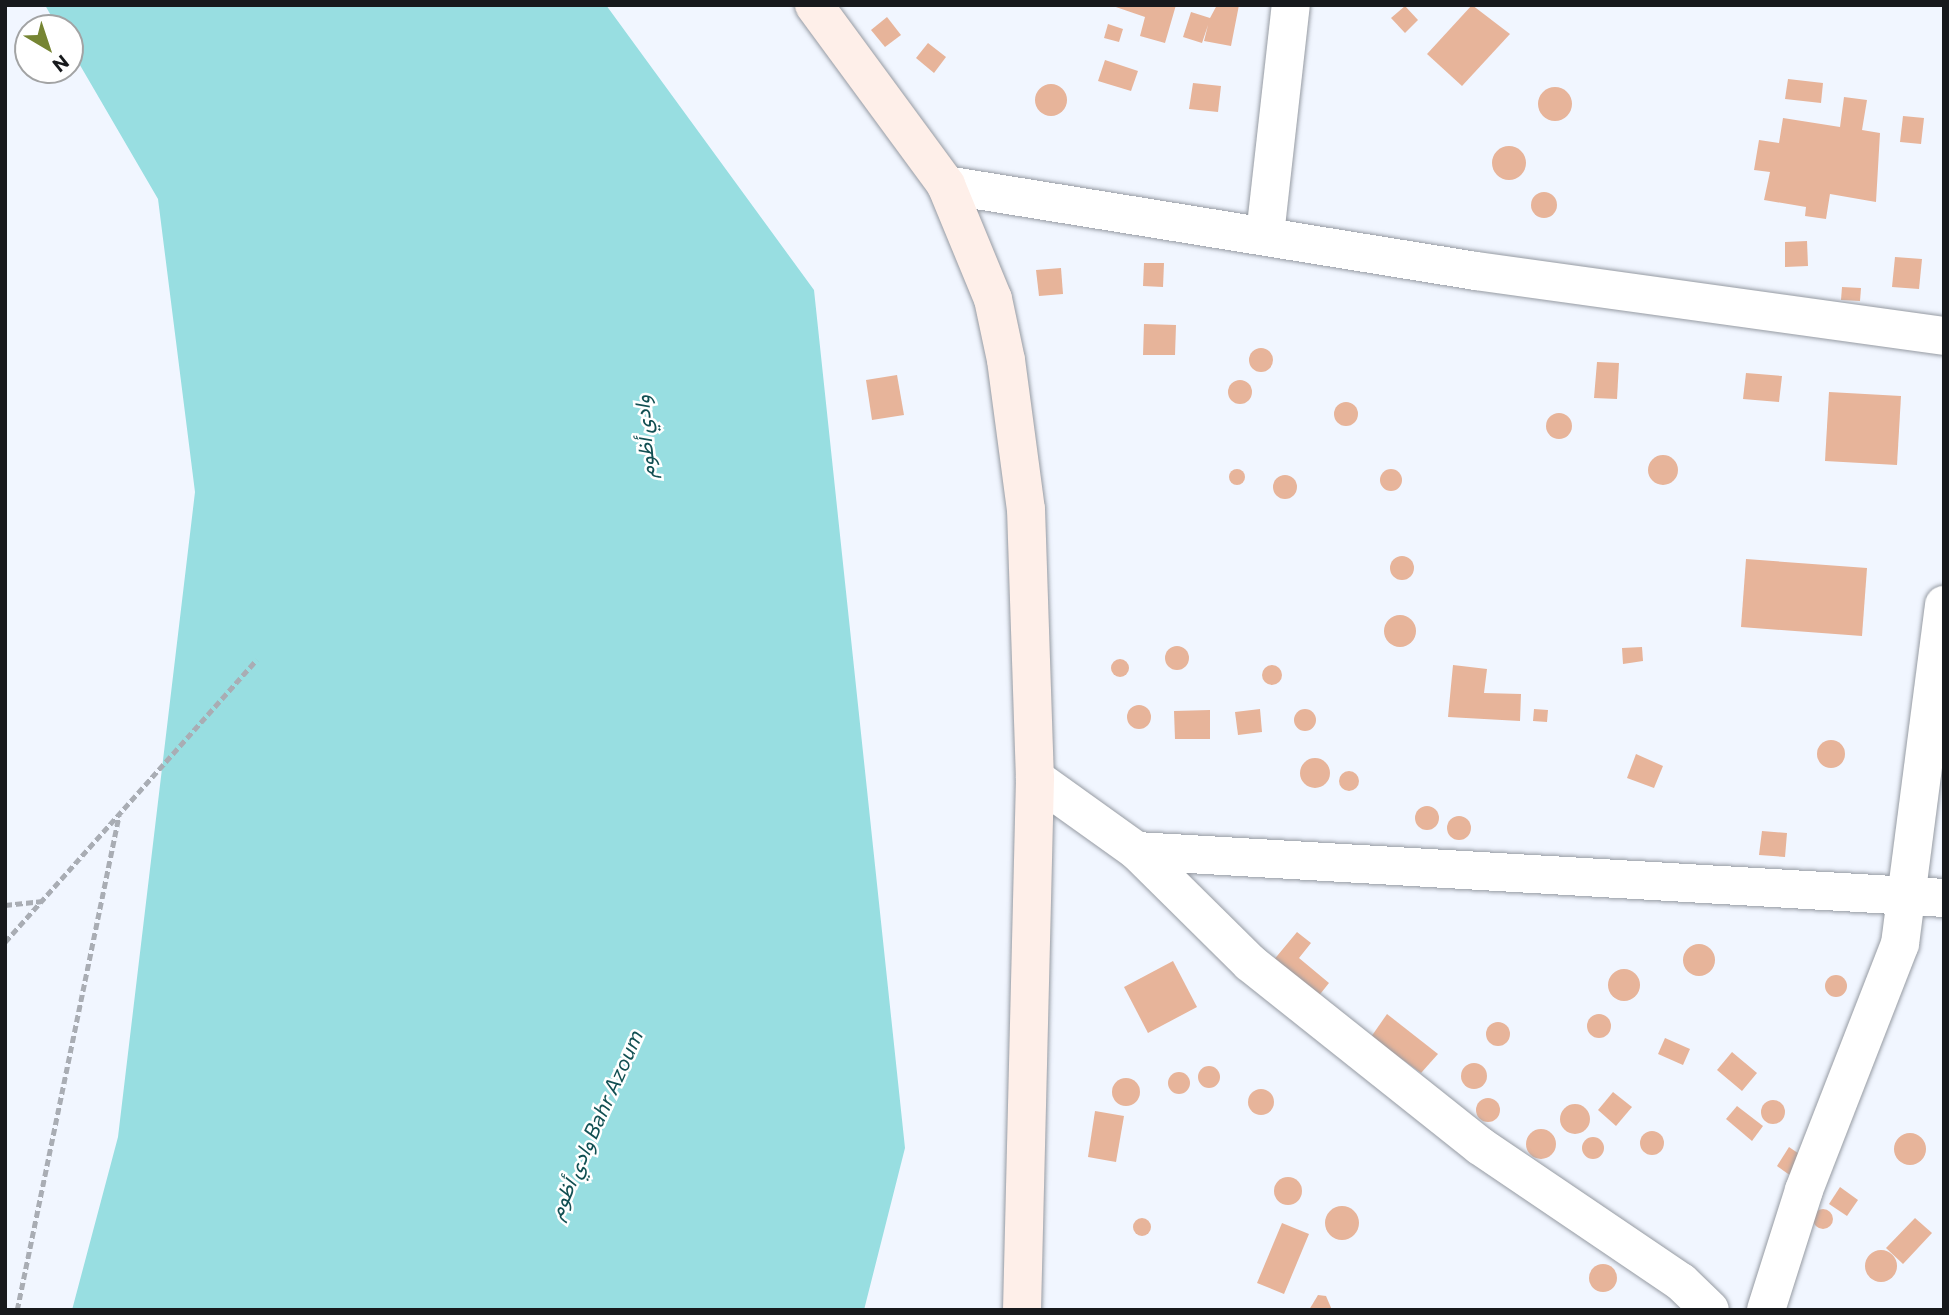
<!DOCTYPE html>
<meta charset="utf-8">
<style>
body{margin:0}
#map{position:relative;width:1949px;height:1315px;overflow:hidden;background:#f1f6ff;font-family:Commissioner,Vazirmatn,sans-serif}
div>[style]{position:absolute}
.water>*{inset:0;background:#98dee1}
.building>*{inset:0;background:#e7b49a}
.round{border-radius:50%}
.path>*{height:4.5px;margin-top:-2.25px;transform-origin:0;background:repeating-linear-gradient(90deg,#a9adb4 0 7px,transparent 0 10.5px)}
.roads{filter:drop-shadow(0 0 2px #969ba3) drop-shadow(0 0 2px #969ba3)}
.street>*{height:38px;margin:-19px;padding:0 19px;transform-origin:19px;border-radius:19px;background:#fff}
.secondary>*{height:38px;margin:-19px;padding:0 19px;transform-origin:19px;border-radius:19px;background:#feefe9}
span{translate:-50% -50%;white-space:nowrap;text-align:center;line-height:1.15;-webkit-text-stroke:5px #fff;paint-order:stroke}
.water-label{font-size:21px;color:#114f52;font-style:italic}
.frame{position:absolute;inset:0;border:7px solid #17191c;pointer-events:none}
.north{position:absolute;left:14px;top:14px;width:70px;height:70px;box-sizing:border-box;background:#fff;border:2px solid #a2a3a4;border-radius:50%;rotate:141deg;font-size:19px;font-weight:700;line-height:28px;text-align:center;color:#17191c}
.north::after{content:'';display:block;margin:auto;width:24px;height:32px;background:#768533;clip-path:polygon(50% 0,100% 100%,50% 72%,0 100%)}
</style>
<div id="map">
<div class="water">
<div style="clip-path:polygon(45px 5px,606px 5px,814px 290px,905px 1148px,864px 1310px,72px 1310px,118px 1137px,195px 492px,158px 199px,70px 48px,70px 28px,58px 28px)"></div>
</div>
<div class="building">
<div style="clip-path:polygon(1110px 5px,1176px 5px,1165px 43px,1140px 36px,1145px 17px)"></div>
<div style="clip-path:polygon(1217px 5px,1239px 5px,1231px 46px,1204px 41px,1208px 25px,1202px 43px,1183px 37px,1191px 12px,1210px 18px)"></div>
<div style="clip-path:polygon(1472px 5px,1510px 34px,1462px 86px,1427px 54px)"></div>
<div style="clip-path:polygon(1405px 6px,1418px 20px,1405px 33px,1391px 18px)"></div>
<div style="clip-path:polygon(887px 17px,901px 35px,885px 47px,871px 30px)"></div>
<div style="clip-path:polygon(1108px 24px,1123px 29px,1119px 42px,1104px 38px)"></div>
<div style="clip-path:polygon(928px 43px,946px 57px,934px 73px,916px 58px)"></div>
<div style="clip-path:polygon(1105px 60px,1138px 71px,1131px 91px,1098px 81px)"></div>
<div style="clip-path:polygon(1788px 79px,1823px 83px,1821px 103px,1785px 99px)"></div>
<div style="clip-path:polygon(1193px 83px,1221px 86px,1218px 112px,1189px 109px)"></div>
<div class="round" style="left:1035px;top:84px;width:32px;height:32px"></div>
<div class="round" style="left:1538px;top:87px;width:34px;height:34px"></div>
<div style="clip-path:polygon(1844px 97px,1867px 100px,1862px 130px,1880px 133px,1876px 202px,1830px 194px,1826px 219px,1805px 216px,1806px 207px,1764px 200px,1770px 172px,1754px 170px,1759px 140px,1779px 143px,1783px 118px,1840px 127px)"></div>
<div style="clip-path:polygon(1903px 116px,1924px 118px,1921px 144px,1900px 142px)"></div>
<div class="round" style="left:1492px;top:146px;width:34px;height:34px"></div>
<div class="round" style="left:1531px;top:192px;width:26px;height:26px"></div>
<div style="clip-path:polygon(1807px 241px,1808px 266px,1785px 267px,1785px 242px)"></div>
<div style="clip-path:polygon(1895px 257px,1922px 259px,1919px 289px,1892px 287px)"></div>
<div style="clip-path:polygon(1144px 263px,1164px 263px,1163px 287px,1143px 286px)"></div>
<div style="clip-path:polygon(1061px 268px,1063px 294px,1039px 296px,1036px 270px)"></div>
<div style="clip-path:polygon(1842px 287px,1861px 288px,1860px 301px,1841px 300px)"></div>
<div style="clip-path:polygon(1144px 324px,1176px 325px,1175px 355px,1143px 355px)"></div>
<div class="round" style="left:1249px;top:348px;width:24px;height:24px"></div>
<div style="clip-path:polygon(1597px 362px,1619px 363px,1617px 399px,1594px 398px)"></div>
<div style="clip-path:polygon(1746px 373px,1782px 376px,1779px 402px,1743px 399px)"></div>
<div style="clip-path:polygon(897px 375px,904px 415px,872px 420px,866px 380px)"></div>
<div class="round" style="left:1228px;top:380px;width:24px;height:24px"></div>
<div style="clip-path:polygon(1829px 392px,1901px 396px,1897px 465px,1825px 461px)"></div>
<div class="round" style="left:1334px;top:402px;width:24px;height:24px"></div>
<div class="round" style="left:1546px;top:413px;width:26px;height:26px"></div>
<div class="round" style="left:1648px;top:455px;width:30px;height:30px"></div>
<div class="round" style="left:1380px;top:469px;width:22px;height:22px"></div>
<div class="round" style="left:1229px;top:469px;width:16px;height:16px"></div>
<div class="round" style="left:1273px;top:475px;width:24px;height:24px"></div>
<div class="round" style="left:1390px;top:556px;width:24px;height:24px"></div>
<div style="clip-path:polygon(1746px 559px,1867px 568px,1862px 636px,1741px 627px)"></div>
<div class="round" style="left:1384px;top:615px;width:32px;height:32px"></div>
<div class="round" style="left:1165px;top:646px;width:24px;height:24px"></div>
<div style="clip-path:polygon(1642px 647px,1643px 661px,1623px 664px,1622px 648px)"></div>
<div class="round" style="left:1111px;top:659px;width:18px;height:18px"></div>
<div style="clip-path:polygon(1453px 665px,1487px 669px,1484px 693px,1521px 694px,1520px 721px,1448px 717px)"></div>
<div class="round" style="left:1262px;top:665px;width:20px;height:20px"></div>
<div class="round" style="left:1127px;top:705px;width:24px;height:24px"></div>
<div class="round" style="left:1294px;top:709px;width:22px;height:22px"></div>
<div style="clip-path:polygon(1260px 709px,1262px 732px,1238px 735px,1235px 712px)"></div>
<div style="clip-path:polygon(1534px 709px,1548px 710px,1547px 722px,1533px 721px)"></div>
<div style="clip-path:polygon(1210px 710px,1210px 739px,1175px 739px,1174px 711px)"></div>
<div class="round" style="left:1817px;top:740px;width:28px;height:28px"></div>
<div style="clip-path:polygon(1636px 754px,1663px 766px,1654px 788px,1627px 778px)"></div>
<div class="round" style="left:1300px;top:758px;width:30px;height:30px"></div>
<div class="round" style="left:1339px;top:771px;width:20px;height:20px"></div>
<div class="round" style="left:1415px;top:806px;width:24px;height:24px"></div>
<div class="round" style="left:1447px;top:816px;width:24px;height:24px"></div>
<div style="clip-path:polygon(1762px 831px,1787px 833px,1785px 857px,1759px 855px)"></div>
<div style="clip-path:polygon(1297px 932px,1311px 943px,1299px 958px,1329px 983px,1313px 1003px,1268px 967px)"></div>
<div class="round" style="left:1683px;top:944px;width:32px;height:32px"></div>
<div style="clip-path:polygon(1173px 961px,1197px 1007px,1148px 1033px,1124px 987px)"></div>
<div class="round" style="left:1608px;top:969px;width:32px;height:32px"></div>
<div class="round" style="left:1825px;top:975px;width:22px;height:22px"></div>
<div class="round" style="left:1587px;top:1014px;width:24px;height:24px"></div>
<div style="clip-path:polygon(1387px 1014px,1438px 1054px,1421px 1073px,1371px 1037px)"></div>
<div class="round" style="left:1486px;top:1022px;width:24px;height:24px"></div>
<div style="clip-path:polygon(1665px 1038px,1690px 1049px,1683px 1065px,1658px 1054px)"></div>
<div style="clip-path:polygon(1732px 1052px,1757px 1073px,1742px 1091px,1717px 1070px)"></div>
<div class="round" style="left:1461px;top:1063px;width:26px;height:26px"></div>
<div class="round" style="left:1198px;top:1066px;width:22px;height:22px"></div>
<div class="round" style="left:1168px;top:1072px;width:22px;height:22px"></div>
<div class="round" style="left:1112px;top:1078px;width:28px;height:28px"></div>
<div class="round" style="left:1248px;top:1089px;width:26px;height:26px"></div>
<div style="clip-path:polygon(1613px 1092px,1632px 1107px,1616px 1126px,1598px 1110px)"></div>
<div class="round" style="left:1476px;top:1098px;width:24px;height:24px"></div>
<div class="round" style="left:1761px;top:1100px;width:24px;height:24px"></div>
<div class="round" style="left:1560px;top:1104px;width:30px;height:30px"></div>
<div style="clip-path:polygon(1737px 1106px,1763px 1126px,1752px 1141px,1726px 1119px)"></div>
<div style="clip-path:polygon(1095px 1111px,1124px 1116px,1116px 1162px,1088px 1157px)"></div>
<div class="round" style="left:1526px;top:1129px;width:30px;height:30px"></div>
<div class="round" style="left:1640px;top:1131px;width:24px;height:24px"></div>
<div class="round" style="left:1894px;top:1133px;width:32px;height:32px"></div>
<div class="round" style="left:1582px;top:1137px;width:22px;height:22px"></div>
<div style="clip-path:polygon(1789px 1147px,1811px 1162px,1798px 1181px,1777px 1166px)"></div>
<div class="round" style="left:1274px;top:1177px;width:28px;height:28px"></div>
<div style="clip-path:polygon(1840px 1187px,1858px 1200px,1847px 1216px,1829px 1204px)"></div>
<div class="round" style="left:1325px;top:1206px;width:34px;height:34px"></div>
<div class="round" style="left:1813px;top:1209px;width:20px;height:20px"></div>
<div class="round" style="left:1133px;top:1218px;width:18px;height:18px"></div>
<div style="clip-path:polygon(1915px 1218px,1932px 1233px,1903px 1264px,1886px 1248px)"></div>
<div style="clip-path:polygon(1282px 1223px,1309px 1234px,1284px 1294px,1257px 1283px)"></div>
<div class="round" style="left:1865px;top:1250px;width:32px;height:32px"></div>
<div class="round" style="left:1589px;top:1264px;width:28px;height:28px"></div>
<div style="clip-path:polygon(1318px 1295px,1326px 1296px,1332px 1310px,1309px 1310px)"></div>
</div>
<div class="path">
<div style="left:5px;top:905px;width:36px;rotate:-6deg"></div>
<div style="left:5px;top:942px;width:378px;rotate:-48.3deg"></div>
<div style="left:17px;top:1310px;width:505px;rotate:-78.36deg"></div>
</div>
<div class="roads">
<div class="street">
<div style="left:946px;top:185px;width:537px;rotate:9.22deg"></div>
<div style="left:1476px;top:271px;width:472px;rotate:7.9deg"></div>
<div style="left:1265px;top:235px;width:231px;rotate:-83.6deg"></div>
<div style="left:1035px;top:778px;width:125px;rotate:35.6deg"></div>
<div style="left:1137px;top:851px;width:159px;rotate:44.7deg"></div>
<div style="left:1250px;top:963px;width:294px;rotate:38.5deg"></div>
<div style="left:1480px;top:1146px;width:243px;rotate:34.1deg"></div>
<div style="left:1681px;top:1282px;width:40px;rotate:44deg"></div>
<div style="left:1137px;top:851px;width:808px;rotate:3.33deg"></div>
<div style="left:1766px;top:1310px;width:126px;rotate:-72.4deg"></div>
<div style="left:1804px;top:1190px;width:264px;rotate:-68.7deg"></div>
<div style="left:1900px;top:944px;width:342px;rotate:-82.6deg"></div>
</div>
<div class="secondary">
<div style="left:814px;top:5px;width:223px;rotate:53.7deg"></div>
<div style="left:946px;top:185px;width:123px;rotate:67.6deg"></div>
<div style="left:993px;top:299px;width:62px;rotate:78deg"></div>
<div style="left:1006px;top:360px;width:150px;rotate:82.4deg"></div>
<div style="left:1026px;top:509px;width:269px;rotate:88.1deg"></div>
<div style="left:1035px;top:778px;width:532px;rotate:91.4deg"></div>
</div>
</div>
<div class="water-label">
<span style="left:644px;top:437px;rotate:-94deg">وادي أظوم</span>
<span style="left:595px;top:1124px;rotate:-66deg">وادي أظوم Bahr Azoum</span>
</div>
<div class="frame"></div>
<div class="north">N</div>
</div>
